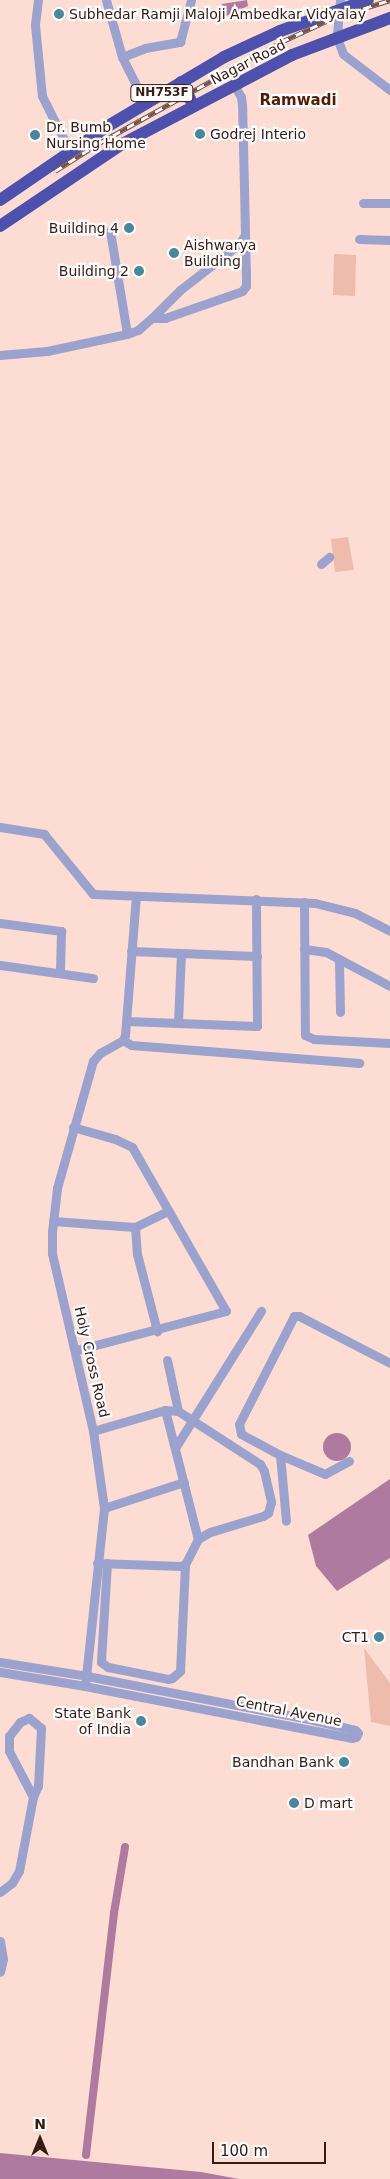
<!DOCTYPE html>
<style>
body{margin:0}
#map{position:relative;width:390px;height:2179px;overflow:hidden;background:#fdddd3;font-family:"DejaVu Sans",sans-serif}
div>[style]{position:absolute}
.green>*{inset:0;background:#edbcac}
.water>*{inset:0;background:#af7a9f}
.round{border-radius:50%}
.canal>*{height:8px;margin:-4px;padding:0 4px;transform-origin:4px;border-radius:4px;background:#af7a9f}
.minor>*{height:9px;margin:-4.5px;padding:0 4.5px;transform-origin:4.5px;border-radius:4.5px;background:#9ba2ce}
.highway>*{height:12px;margin:-6px;padding:0 6px;transform-origin:6px;border-radius:6px;background:#4d50ac}
.rail>*{height:4.5px;margin-top:-2.25px;transform-origin:0;background:repeating-linear-gradient(90deg,#fff 0 8px,#73554c 0 16px);box-sizing:border-box;border-block:1px solid #73554c}
.dots>*{width:14px;height:14px;translate:-50% -50%;box-sizing:border-box;border:2px solid #fff;border-radius:50%}
span{translate:-50% -50%;white-space:nowrap;text-align:center;line-height:1.15;-webkit-text-stroke:4.5px #fff;paint-order:stroke}
.shield-label span{padding:1px 4px;background:#fff;border:1px solid;border-radius:4px;-webkit-text-stroke-width:0}
.shield-label{font-size:12px;color:#381b13;font-weight:700}
.poi-label{font-size:14px;color:#381b13}
.left{translate:0 -50%;text-align:left}
.right{translate:-100% -50%;text-align:right}
.street-label{font-size:14px;color:#381b13}
.neighbourhood-label{font-size:15px;color:#571a05;font-weight:700}
.north{position:absolute;left:15px;top:2114px;width:50px;height:50px;-webkit-text-stroke:4px #fff;paint-order:stroke;rotate:0deg;font-size:14px;font-weight:700;line-height:20px;text-align:center;color:#381b13}
.north::after{content:'';display:block;margin:auto;width:18px;height:22px;background:#381b13;clip-path:polygon(50% 0,100% 100%,50% 72%,0 100%)}
.scale{position:absolute;left:212px;top:2142px;width:114px;height:22px;box-sizing:border-box;border:2px solid #381b13;border-top:0;padding-left:6px;font-size:15px;line-height:18px;white-space:nowrap;color:#381b13;-webkit-text-stroke:4px #fff;paint-order:stroke}
</style>
<div id="map">
<div class="green">
<div style="clip-path:polygon(334px 254px,356px 255px,355px 296px,333px 295px)"></div>
<div style="clip-path:polygon(348px 537px,354px 570px,335px 572px,331px 539px)"></div>
<div style="clip-path:polygon(364px 1648px,390px 1683px,390px 1726px,371px 1722px)"></div>
</div>
<div class="water">
<div style="clip-path:polygon(247px 0,248px 6px,224px 17px,222px 4px)"></div>
<div class="round" style="left:323px;top:1433px;width:28px;height:28px"></div>
<div style="clip-path:polygon(390px 1479px,390px 1558px,337px 1591px,316px 1566px,308px 1535px)"></div>
<div style="clip-path:polygon(0 2153px,201px 2172px,239px 2179px,0 2179px)"></div>
</div>
<div class="canal">
<div style="left:86px;top:2155px;width:244px;rotate:-83.4deg"></div>
<div style="left:114px;top:1913px;width:67px;rotate:-80.5deg"></div>
</div>
<div class="minor">
<div style="left:38px;top:0;width:25px;rotate:97deg"></div>
<div style="left:35px;top:25px;width:71px;rotate:84.4deg"></div>
<div style="left:42px;top:96px;width:63px;rotate:63.4deg"></div>
<div style="left:106px;top:0;width:59px;rotate:74.3deg"></div>
<div style="left:122px;top:57px;width:51px;rotate:63.4deg"></div>
<div style="left:340px;top:0;width:38px;rotate:95deg"></div>
<div style="left:337px;top:38px;width:17px;rotate:69deg"></div>
<div style="left:343px;top:54px;width:59px;rotate:37.5deg"></div>
<div style="left:122px;top:57px;width:25px;rotate:-21deg"></div>
<div style="left:145px;top:48px;width:36px;rotate:-10deg"></div>
<div style="left:180px;top:42px;width:43px;rotate:-75.3deg"></div>
<div style="left:363px;top:203px;width:27px"></div>
<div style="left:110px;top:231px;width:104px;rotate:80.6deg"></div>
<div style="left:359px;top:239px;width:31px;rotate:2deg"></div>
<div style="left:152px;top:318px;width:40px;rotate:-45deg"></div>
<div style="left:180px;top:290px;width:75px;rotate:-37.9deg"></div>
<div style="left:239px;top:244px;width:11px;rotate:-56deg"></div>
<div style="left:0;top:355px;width:47px;rotate:-4.9deg"></div>
<div style="left:47px;top:351px;width:82px;rotate:-12deg"></div>
<div style="left:127px;top:334px;width:12px;rotate:-20deg"></div>
<div style="left:138px;top:330px;width:18px;rotate:-41deg"></div>
<div style="left:152px;top:318px;width:13px"></div>
<div style="left:165px;top:318px;width:82px;rotate:-19.3deg"></div>
<div style="left:242px;top:291px;width:6px;rotate:-51deg"></div>
<div style="left:246px;top:286px;width:9px;rotate:-90deg"></div>
<div style="left:246px;top:277px;width:172px;rotate:-91.3deg"></div>
<div style="left:242px;top:105px;width:8px;rotate:-97deg"></div>
<div style="left:241px;top:97px;width:14px;rotate:-120deg"></div>
<div style="left:321px;top:564px;width:11px;rotate:-41deg"></div>
<div style="left:0;top:827px;width:45px;rotate:9deg"></div>
<div style="left:44px;top:834px;width:77px;rotate:50.8deg"></div>
<div style="left:93px;top:894px;width:222px;rotate:2.3deg"></div>
<div style="left:315px;top:903px;width:41px;rotate:14deg"></div>
<div style="left:355px;top:913px;width:39px;rotate:27deg"></div>
<div style="left:304px;top:902px;width:133px;rotate:89.6deg"></div>
<div style="left:305px;top:1035px;width:10px;rotate:24deg"></div>
<div style="left:314px;top:1039px;width:76px;rotate:3deg"></div>
<div style="left:0;top:923px;width:62px;rotate:7.5deg"></div>
<div style="left:61px;top:931px;width:42px;rotate:91.4deg"></div>
<div style="left:304px;top:949px;width:22px;rotate:8deg"></div>
<div style="left:326px;top:952px;width:72px;rotate:28deg"></div>
<div style="left:131px;top:951px;width:126px;rotate:2.3deg"></div>
<div style="left:339px;top:959px;width:53px;rotate:88.9deg"></div>
<div style="left:0;top:965px;width:94px;rotate:8deg"></div>
<div style="left:127px;top:1021px;width:130px;rotate:2.2deg"></div>
<div style="left:257px;top:1026px;width:127px;rotate:-90.5deg"></div>
<div style="left:178px;top:1022px;width:69px;rotate:-87.5deg"></div>
<div style="left:123px;top:1040px;width:9px;rotate:32deg"></div>
<div style="left:131px;top:1045px;width:229px;rotate:4.5deg"></div>
<div style="left:73px;top:1127px;width:44px;rotate:15.9deg"></div>
<div style="left:115px;top:1139px;width:19px;rotate:25deg"></div>
<div style="left:132px;top:1147px;width:189px;rotate:60.2deg"></div>
<div style="left:226px;top:1311px;width:155px;rotate:165.4deg"></div>
<div style="left:53px;top:1221px;width:82px;rotate:4.2deg"></div>
<div style="left:135px;top:1227px;width:37px;rotate:-26deg"></div>
<div style="left:135px;top:1227px;width:27px;rotate:86deg"></div>
<div style="left:137px;top:1254px;width:80px;rotate:75.4deg"></div>
<div style="left:167px;top:1360px;width:52px;rotate:77.8deg"></div>
<div style="left:165px;top:1410px;width:133px;rotate:75.7deg"></div>
<div style="left:93px;top:1431px;width:75px;rotate:-16.3deg"></div>
<div style="left:165px;top:1410px;width:13px;rotate:4deg"></div>
<div style="left:178px;top:1411px;width:98px;rotate:32.9deg"></div>
<div style="left:260px;top:1464px;width:8px;rotate:60deg"></div>
<div style="left:264px;top:1471px;width:32px;rotate:77deg"></div>
<div style="left:271px;top:1502px;width:11px;rotate:105deg"></div>
<div style="left:268px;top:1513px;width:6px;rotate:149deg"></div>
<div style="left:263px;top:1516px;width:55px;rotate:163.2deg"></div>
<div style="left:210px;top:1532px;width:14px;rotate:150deg"></div>
<div style="left:198px;top:1539px;width:28px;rotate:117deg"></div>
<div style="left:185px;top:1564px;width:4px;rotate:153deg"></div>
<div style="left:181px;top:1566px;width:84px;rotate:-178deg"></div>
<div style="left:175px;top:1448px;width:162px;rotate:-57.9deg"></div>
<div style="left:280px;top:1455px;width:66px;rotate:84.8deg"></div>
<div style="left:349px;top:1461px;width:27px;rotate:152deg"></div>
<div style="left:325px;top:1474px;width:49px;rotate:-157.1deg"></div>
<div style="left:280px;top:1455px;width:44px;rotate:-151.7deg"></div>
<div style="left:241px;top:1434px;width:10px;rotate:-101deg"></div>
<div style="left:239px;top:1424px;width:121px;rotate:-63deg"></div>
<div style="left:294px;top:1316px;width:5px"></div>
<div style="left:299px;top:1316px;width:102px;rotate:27.3deg"></div>
<div style="left:104px;top:1508px;width:84px;rotate:-18deg"></div>
<div style="left:107px;top:1563px;width:99px;rotate:93.5deg"></div>
<div style="left:101px;top:1662px;width:9px;rotate:36deg"></div>
<div style="left:108px;top:1667px;width:61px;rotate:11.3deg"></div>
<div style="left:168px;top:1679px;width:4px;rotate:-14deg"></div>
<div style="left:172px;top:1678px;width:11px;rotate:-41deg"></div>
<div style="left:180px;top:1671px;width:107px;rotate:-87.3deg"></div>
<div style="left:0;top:1662px;width:88px;rotate:9.1deg"></div>
<div style="left:87px;top:1676px;width:230px;rotate:11deg"></div>
<div style="left:313px;top:1720px;width:43px;rotate:13.4deg"></div>
<div style="left:355px;top:1730px;width:4px;rotate:45deg"></div>
<div style="left:358px;top:1733px;width:4px;rotate:117deg"></div>
<div style="left:356px;top:1737px;width:4px;rotate:166deg"></div>
<div style="left:352px;top:1738px;width:272px;rotate:-169deg"></div>
<div style="left:85px;top:1686px;width:86px;rotate:-170.6deg"></div>
<div style="left:85px;top:1686px;width:179px;rotate:-83.9deg"></div>
<div style="left:104px;top:1508px;width:78px;rotate:-98.1deg"></div>
<div style="left:93px;top:1431px;width:183px;rotate:-103deg"></div>
<div style="left:52px;top:1253px;width:21px;rotate:-90deg"></div>
<div style="left:52px;top:1232px;width:44px;rotate:-83.5deg"></div>
<div style="left:57px;top:1188px;width:132px;rotate:-74.2deg"></div>
<div style="left:93px;top:1061px;width:11px;rotate:-49deg"></div>
<div style="left:100px;top:1053px;width:26px;rotate:-29deg"></div>
<div style="left:123px;top:1040px;width:5px;rotate:-68deg"></div>
<div style="left:125px;top:1035px;width:139px;rotate:-85.5deg"></div>
<div style="left:0;top:1892px;width:15px;rotate:-37deg"></div>
<div style="left:12px;top:1883px;width:14px;rotate:-60deg"></div>
<div style="left:19px;top:1871px;width:75px;rotate:-79.3deg"></div>
<div style="left:33px;top:1797px;width:12px;rotate:-66deg"></div>
<div style="left:38px;top:1786px;width:58px;rotate:-87deg"></div>
<div style="left:41px;top:1728px;width:16px;rotate:-140deg"></div>
<div style="left:29px;top:1718px;width:10px;rotate:156deg"></div>
<div style="left:20px;top:1722px;width:18px;rotate:128deg"></div>
<div style="left:9px;top:1736px;width:15px;rotate:90deg"></div>
<div style="left:9px;top:1751px;width:52px;rotate:62.4deg"></div>
<div style="left:0;top:1941px;width:18px;rotate:81deg"></div>
<div style="left:3px;top:1959px;width:13px;rotate:103deg"></div>
</div>
<div class="highway">
<div style="left:181px;top:82px;width:27px;rotate:62deg"></div>
<div style="left:0;top:200px;width:131px;rotate:-34.4deg"></div>
<div style="left:108px;top:126px;width:135px;rotate:-30.7deg"></div>
<div style="left:224px;top:57px;width:62px;rotate:-24.9deg"></div>
<div style="left:280px;top:31px;width:93px;rotate:-19.4deg"></div>
<div style="left:0;top:226px;width:147px;rotate:-33.9deg"></div>
<div style="left:122px;top:144px;width:192px;rotate:-27.6deg"></div>
<div style="left:292px;top:55px;width:105px;rotate:-20.7deg"></div>
</div>
<div class="rail">
<div style="left:55px;top:171px;width:52px;rotate:-32.5deg"></div>
<div style="left:99px;top:143px;width:208px;rotate:-29deg"></div>
<div style="left:281px;top:42px;width:57px;rotate:-24.8deg"></div>
<div style="left:333px;top:18px;width:60px;rotate:-17.5deg"></div>
</div>
<div class="dots">
<div style="left:59px;top:14px;background:#47899b"></div>
<div style="left:200px;top:134px;background:#47899b"></div>
<div style="left:35px;top:135px;background:#47899b"></div>
<div style="left:129px;top:228px;background:#47899b"></div>
<div style="left:174px;top:253px;background:#47899b"></div>
<div style="left:139px;top:271px;background:#47899b"></div>
<div style="left:379px;top:1637px;background:#47899b"></div>
<div style="left:141px;top:1721px;background:#47899b"></div>
<div style="left:344px;top:1762px;background:#47899b"></div>
<div style="left:294px;top:1803px;background:#47899b"></div>
</div>
<div class="shield-label">
<span style="left:162px;top:93px">NH753F</span>
</div>
<div class="poi-label">
<span class="left" style="left:69px;top:14px">Subhedar Ramji Maloji Ambedkar Vidyalay</span>
<span class="left" style="left:46px;top:135px">Dr. Bumb<br>Nursing Home</span>
<span class="left" style="left:210px;top:134px">Godrej Interio</span>
<span class="right" style="left:119px;top:228px">Building 4</span>
<span class="left" style="left:184px;top:253px">Aishwarya<br>Building</span>
<span class="right" style="left:129px;top:271px">Building 2</span>
<span class="right" style="left:369px;top:1637px">CT1</span>
<span class="right" style="left:131px;top:1721px">State Bank<br>of India</span>
<span class="right" style="left:334px;top:1762px">Bandhan Bank</span>
<span class="left" style="left:304px;top:1803px">D mart</span>
</div>
<div class="street-label">
<span style="left:248px;top:62px;rotate:-27deg">Nagar Road</span>
<span style="left:92px;top:1362px;rotate:77deg">Holy Cross Road</span>
<span style="left:289px;top:1711px;rotate:11deg">Central Avenue</span>
</div>
<div class="neighbourhood-label">
<span style="left:298px;top:101px">Ramwadi</span>
</div>
<div class="north">N</div>
<div class="scale">100 m</div>
</div>
